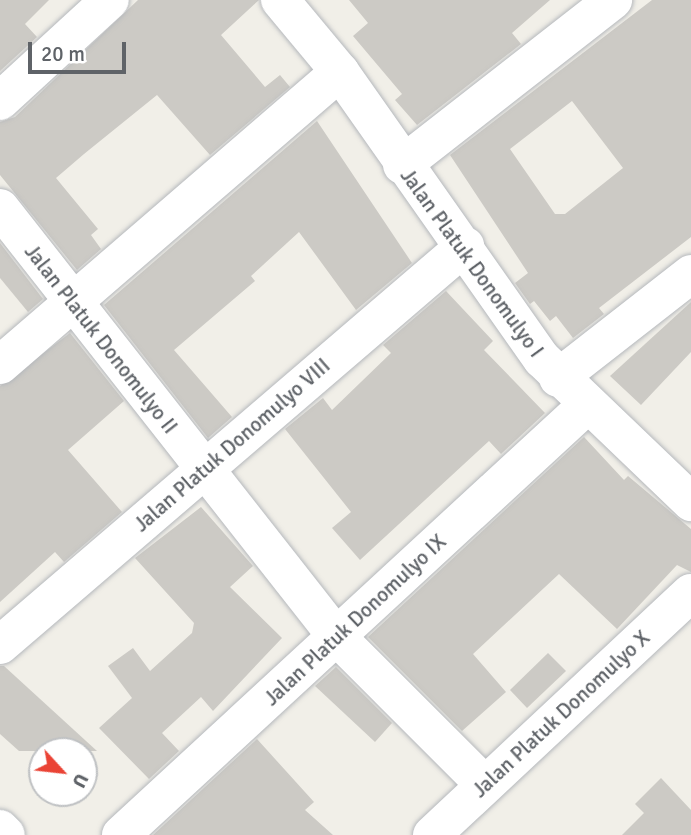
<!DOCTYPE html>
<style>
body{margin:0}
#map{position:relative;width:691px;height:835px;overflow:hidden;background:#f1efe8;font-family:Signika,sans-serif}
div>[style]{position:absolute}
.building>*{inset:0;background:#cccac5}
.roads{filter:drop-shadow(0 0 2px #b5b8bc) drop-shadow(0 0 2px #b5b8bc)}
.minor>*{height:38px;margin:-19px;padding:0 19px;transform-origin:19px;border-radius:19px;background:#fff}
span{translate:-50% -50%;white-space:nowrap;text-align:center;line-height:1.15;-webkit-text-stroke:5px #fff;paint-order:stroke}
.street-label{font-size:21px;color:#5f6368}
.north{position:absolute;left:28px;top:737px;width:70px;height:70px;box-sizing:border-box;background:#fff;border:2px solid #bfc1c3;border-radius:50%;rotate:117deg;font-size:19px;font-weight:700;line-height:28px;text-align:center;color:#5f6368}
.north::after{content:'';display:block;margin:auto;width:24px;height:32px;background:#ea4335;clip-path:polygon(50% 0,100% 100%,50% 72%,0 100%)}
.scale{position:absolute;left:28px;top:42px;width:98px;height:32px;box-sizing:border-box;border:4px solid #5f6368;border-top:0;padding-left:9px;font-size:21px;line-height:24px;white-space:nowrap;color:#5f6368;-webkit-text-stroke:5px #fff;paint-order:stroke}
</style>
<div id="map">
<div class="building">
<div style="clip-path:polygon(0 0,49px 0,25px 24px,37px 37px,0 71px)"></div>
<div style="clip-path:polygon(138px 0,259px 0,221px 35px,265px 87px,280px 75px,290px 87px,210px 155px,157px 95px,84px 154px,56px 178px,98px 229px,91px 235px,101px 249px,77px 270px,0 175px,0 122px,15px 117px)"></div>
<div style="clip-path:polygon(349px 0,550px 0,512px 33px,521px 44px,417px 125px,395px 100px,402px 94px,353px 36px,368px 23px)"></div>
<div style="clip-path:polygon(evenodd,652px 0,691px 0,691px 237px,599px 308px,604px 314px,573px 338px,556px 316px,550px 321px,534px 301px,530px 304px,515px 283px,528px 273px,450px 155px,652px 0,572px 101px,623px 168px,565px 214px,555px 214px,510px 149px,572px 101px)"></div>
<div style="clip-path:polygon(317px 121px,412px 263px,356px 310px,299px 232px,251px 276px,255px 281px,174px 350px,232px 417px,208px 438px,104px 305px)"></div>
<div style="clip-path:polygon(0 243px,43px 299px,28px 312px,0 278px)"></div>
<div style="clip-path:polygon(446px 291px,493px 341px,484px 350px,545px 413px,501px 454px,489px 441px,360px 560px,332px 528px,351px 512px,285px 429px,323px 398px,332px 410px,391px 353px,383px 345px)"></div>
<div style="clip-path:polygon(691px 302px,691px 352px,641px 405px,610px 376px)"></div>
<div style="clip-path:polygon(70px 333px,124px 401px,68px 450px,122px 512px,64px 562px,55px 552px,0 602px,0 386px)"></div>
<div style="clip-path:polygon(584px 437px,624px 480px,628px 476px,691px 529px,691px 572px,677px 565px,617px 629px,559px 574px,473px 654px,506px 692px,462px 731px,368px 637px)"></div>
<div style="clip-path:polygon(201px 507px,253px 566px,230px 587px,282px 638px,213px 711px,201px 697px,162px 733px,179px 751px,149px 779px,99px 728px,132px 698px,108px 666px,133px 648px,150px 671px,192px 633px,194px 623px,135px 558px)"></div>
<div style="clip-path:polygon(548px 653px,566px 671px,527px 708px,510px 690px)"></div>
<div style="clip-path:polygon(0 666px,4px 666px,97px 751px,19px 751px,0 734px)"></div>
<div style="clip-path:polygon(336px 667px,392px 723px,375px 742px,315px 686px)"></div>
<div style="clip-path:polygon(257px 739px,314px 802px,305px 810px,333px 835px,153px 835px)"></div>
<div style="clip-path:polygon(661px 778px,691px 810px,691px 835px,622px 835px,644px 813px,635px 804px)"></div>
</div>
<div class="roads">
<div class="minor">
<div style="left:280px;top:0;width:94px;rotate:50.2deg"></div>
<div style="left:340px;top:72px;width:351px;rotate:54.9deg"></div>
<div style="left:542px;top:359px;width:207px;rotate:43.8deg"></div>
<div style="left:0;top:101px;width:149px;rotate:-42.6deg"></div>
<div style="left:402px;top:165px;width:268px;rotate:-38deg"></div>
<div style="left:0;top:208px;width:546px;rotate:51.85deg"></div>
<div style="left:337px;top:637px;width:209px;rotate:45deg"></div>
<div style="left:0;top:365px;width:449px;rotate:-40.8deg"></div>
<div style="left:558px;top:378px;width:169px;rotate:-38deg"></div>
<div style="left:0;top:645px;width:613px;rotate:-40.63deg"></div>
<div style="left:0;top:829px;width:8px;rotate:45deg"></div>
<div style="left:121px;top:835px;width:635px;rotate:-42.7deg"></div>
<div style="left:432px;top:835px;width:354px;rotate:-43.1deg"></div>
</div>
</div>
<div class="street-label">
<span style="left:472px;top:263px;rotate:54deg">Jalan Platuk Donomulyo I</span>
<span style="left:101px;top:339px;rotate:52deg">Jalan Platuk Donomulyo II</span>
<span style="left:232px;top:445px;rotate:-41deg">Jalan Platuk Donomulyo VIII</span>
<span style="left:355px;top:620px;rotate:-43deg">Jalan Platuk Donomulyo IX</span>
<span style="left:561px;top:714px;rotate:-43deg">Jalan Platuk Donomulyo X</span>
</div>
<div class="north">U</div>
<div class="scale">20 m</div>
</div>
